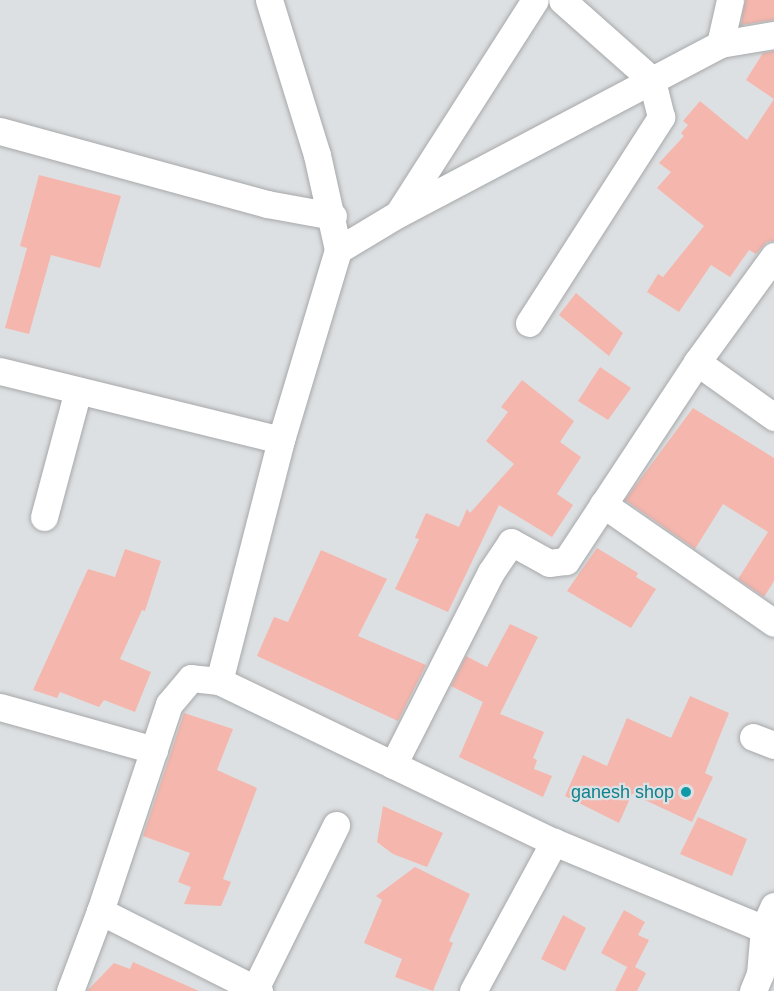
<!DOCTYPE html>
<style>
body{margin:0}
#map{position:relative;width:774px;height:991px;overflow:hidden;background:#dde0e2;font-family:Arial,sans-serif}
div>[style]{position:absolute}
.building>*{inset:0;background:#f5b6ad}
.roads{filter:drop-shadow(0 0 2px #a6a8aa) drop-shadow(0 0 2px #a6a8aa)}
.minor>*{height:27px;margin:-13.5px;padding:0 13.5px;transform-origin:13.5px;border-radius:13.5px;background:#fff}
.dots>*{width:16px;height:16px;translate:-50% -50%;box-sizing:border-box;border:3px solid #dde0e2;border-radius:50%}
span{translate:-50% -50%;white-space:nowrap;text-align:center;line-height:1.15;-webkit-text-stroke:4.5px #dde0e2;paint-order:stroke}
.culture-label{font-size:18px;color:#0d838f}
.right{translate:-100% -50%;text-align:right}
</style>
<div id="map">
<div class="building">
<div style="clip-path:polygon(745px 0,774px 0,774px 20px,741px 25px)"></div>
<div style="clip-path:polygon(774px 51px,774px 99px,746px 80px,763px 53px)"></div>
<div style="clip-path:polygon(774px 99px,774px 241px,767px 242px,756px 254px,749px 250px,730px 277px,711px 265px,679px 312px,647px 292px,658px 274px,663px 277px,704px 226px,657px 188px,671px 172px,659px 163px,684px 136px,681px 133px,688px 125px,683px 121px,700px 101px,747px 140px)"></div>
<div style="clip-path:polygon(39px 175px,121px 196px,100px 268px,51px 255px,29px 334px,5px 328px,27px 248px,20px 246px)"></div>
<div style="clip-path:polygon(576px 293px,623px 333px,609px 356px,559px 315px)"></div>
<div style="clip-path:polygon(600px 367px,631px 388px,608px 420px,578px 401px)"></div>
<div style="clip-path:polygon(522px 380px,574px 421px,560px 442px,581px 457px,557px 494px,573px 505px,552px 537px,499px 505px,448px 612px,395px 589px,419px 539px,415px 538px,426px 513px,459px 527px,467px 509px,470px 513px,514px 464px,486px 441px,508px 412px,501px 407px)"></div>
<div style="clip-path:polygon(693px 408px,774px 458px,774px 581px,764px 597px,738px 579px,768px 532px,723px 504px,695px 549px,625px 500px)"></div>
<div style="clip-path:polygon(597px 548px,638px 573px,636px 577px,656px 589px,631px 628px,567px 591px)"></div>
<div style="clip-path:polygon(125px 549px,161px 561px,145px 611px,142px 610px,120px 659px,151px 672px,135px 712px,104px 700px,99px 707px,60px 692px,57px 698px,33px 690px,88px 569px,115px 577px)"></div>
<div style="clip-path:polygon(321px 550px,387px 579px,358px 636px,426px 665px,398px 721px,257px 656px,274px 617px,288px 622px)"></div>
<div style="clip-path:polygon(510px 624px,538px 637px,500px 714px,544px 732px,533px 758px,537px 760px,534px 769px,552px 776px,543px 797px,459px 757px,483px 702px,451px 686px,466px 656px,487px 667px)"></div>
<div style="clip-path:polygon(690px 696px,729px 713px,705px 773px,713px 777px,692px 822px,632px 794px,619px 823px,565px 796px,583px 755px,607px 766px,627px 718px,671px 738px)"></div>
<div style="clip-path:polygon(184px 713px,233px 729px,217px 770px,257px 788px,223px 879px,231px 882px,221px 906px,184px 904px,191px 887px,178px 882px,190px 853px,143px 836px)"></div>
<div style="clip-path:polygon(383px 806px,443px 833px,427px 867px,393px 854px,377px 842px)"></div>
<div style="clip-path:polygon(698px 817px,747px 839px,732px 876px,680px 854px)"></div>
<div style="clip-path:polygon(415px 867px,470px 894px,449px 941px,453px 943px,433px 991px,395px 977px,402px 959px,364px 943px,382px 900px,376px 896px)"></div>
<div style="clip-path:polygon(624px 910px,645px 922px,638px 935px,649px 940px,635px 967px,646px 973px,637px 991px,615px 991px,627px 967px,601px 953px)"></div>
<div style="clip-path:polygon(563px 915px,586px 928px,565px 971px,541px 959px)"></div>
<div style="clip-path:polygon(133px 962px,199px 991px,87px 991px,114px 963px,130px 969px)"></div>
</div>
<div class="roads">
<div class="minor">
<div style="left:269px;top:0;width:162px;rotate:72.8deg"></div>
<div style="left:317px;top:155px;width:97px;rotate:77.5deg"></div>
<div style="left:338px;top:250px;width:198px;rotate:106.7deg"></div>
<div style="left:281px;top:440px;width:249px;rotate:104.4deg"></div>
<div style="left:219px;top:681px;width:372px;rotate:25.7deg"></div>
<div style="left:554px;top:842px;width:238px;rotate:22.5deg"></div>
<div style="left:720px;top:44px;width:45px;rotate:-77.2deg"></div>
<div style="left:0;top:131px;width:277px;rotate:15.3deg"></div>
<div style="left:267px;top:204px;width:67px;rotate:10.3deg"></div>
<div style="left:400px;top:211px;width:250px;rotate:-57.4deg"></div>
<div style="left:338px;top:250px;width:70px;rotate:-31deg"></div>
<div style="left:398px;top:214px;width:364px;rotate:-27.8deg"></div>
<div style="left:720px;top:44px;width:55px;rotate:-9.5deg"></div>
<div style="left:529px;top:323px;width:245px;rotate:-57.3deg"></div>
<div style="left:661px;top:117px;width:38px;rotate:-104deg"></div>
<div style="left:652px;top:80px;width:120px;rotate:-138.4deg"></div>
<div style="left:697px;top:362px;width:95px;rotate:35.5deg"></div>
<div style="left:0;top:371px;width:289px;rotate:13.8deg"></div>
<div style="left:603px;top:504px;width:208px;rotate:34.8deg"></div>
<div style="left:44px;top:517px;width:131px;rotate:-75deg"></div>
<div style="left:219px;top:681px;width:28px;rotate:-174deg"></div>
<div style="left:191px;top:678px;width:34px;rotate:130deg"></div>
<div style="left:169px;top:704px;width:218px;rotate:108.4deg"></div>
<div style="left:100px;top:911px;width:178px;rotate:26.7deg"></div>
<div style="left:0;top:707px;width:160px;rotate:15.6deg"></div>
<div style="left:753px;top:737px;width:22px;rotate:21deg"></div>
<div style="left:393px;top:765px;width:216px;rotate:-63.1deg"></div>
<div style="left:491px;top:572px;width:36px;rotate:-56deg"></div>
<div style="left:511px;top:542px;width:43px;rotate:28.9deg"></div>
<div style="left:549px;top:563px;width:17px;rotate:-7deg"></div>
<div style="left:566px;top:561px;width:238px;rotate:-56.6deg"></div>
<div style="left:697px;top:362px;width:131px;rotate:-54deg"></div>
<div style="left:255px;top:989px;width:183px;rotate:-63.7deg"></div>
<div style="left:70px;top:991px;width:85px;rotate:-69.4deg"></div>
<div style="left:473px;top:991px;width:170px;rotate:-61.5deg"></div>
<div style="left:753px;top:991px;width:18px;rotate:-68deg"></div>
<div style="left:760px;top:974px;width:46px;rotate:-85deg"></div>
<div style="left:764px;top:928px;width:24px;rotate:-66deg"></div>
</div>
</div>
<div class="dots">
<div style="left:686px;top:792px;background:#0f9aa8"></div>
</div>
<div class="culture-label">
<span class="right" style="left:674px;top:792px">ganesh shop</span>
</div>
</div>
